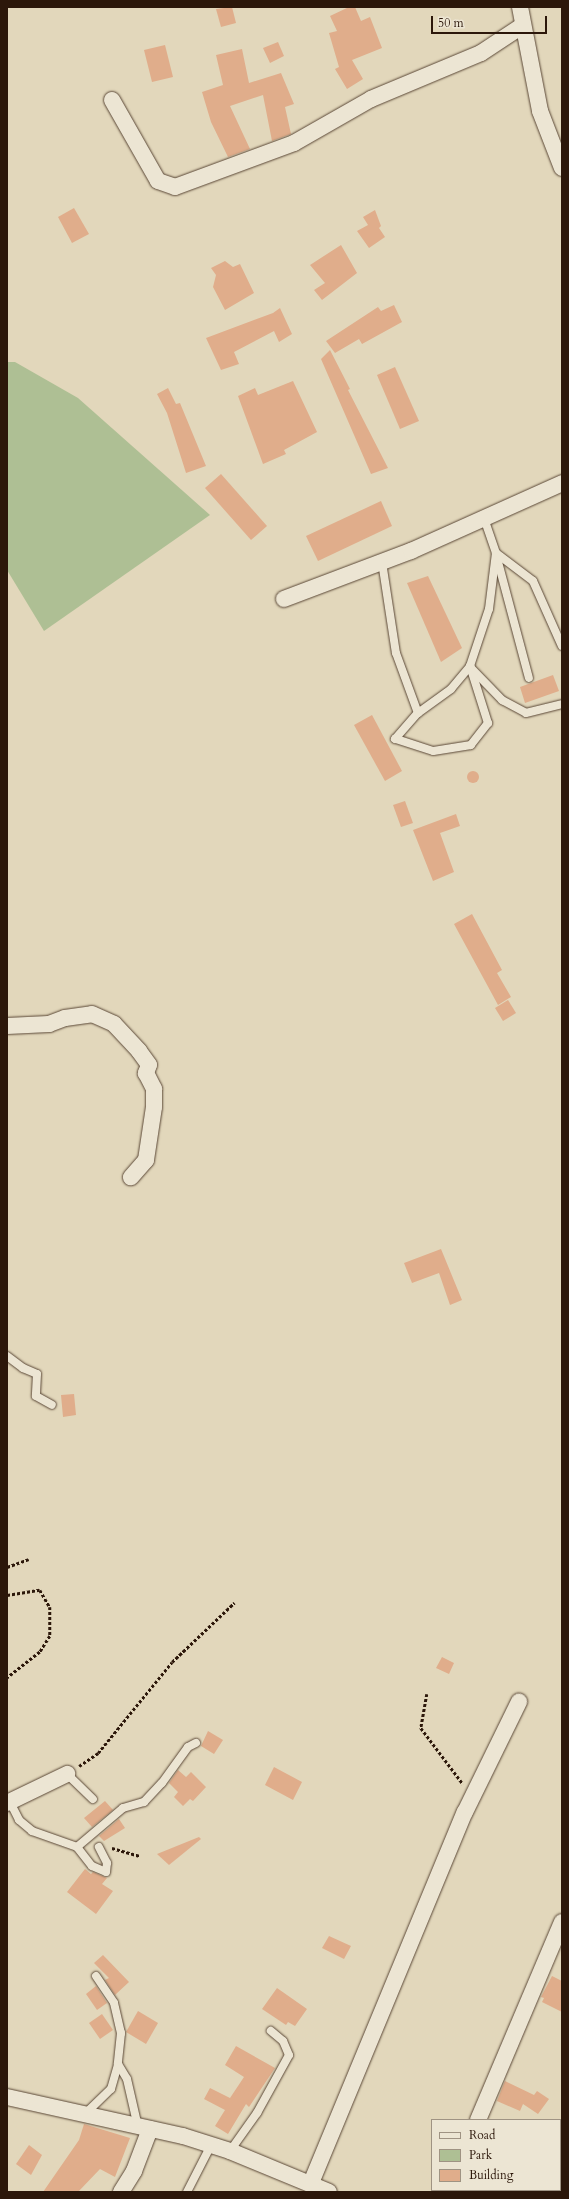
<!DOCTYPE html>
<style>
body{margin:0}
#map{position:relative;width:569px;height:2199px;overflow:hidden;background:#e2d7bb;font-family:Cardo,serif}
div>[style]{position:absolute}
.green>*{inset:0;background:#aebf94}
.building>*{inset:0;background:#e0ad8b}
.round{border-radius:50%}
.path>*{height:2.5px;margin-top:-1.25px;transform-origin:0;background:repeating-linear-gradient(90deg,#2c170a 0 3px,transparent 0 5px)}
.roads{filter:drop-shadow(0 0 1px #5a4736) drop-shadow(0 0 1px #5a4736)}
.lane>*{height:8px;margin:-4px;padding:0 4px;transform-origin:4px;border-radius:4px;background:#ece5d3}
.street>*{height:16px;margin:-8px;padding:0 8px;transform-origin:8px;border-radius:8px;background:#ece5d3}
span{translate:-50% -50%;white-space:nowrap;text-align:center;line-height:1.15;-webkit-text-stroke:3px #ece5d3;paint-order:stroke}
.frame{position:absolute;inset:0;border:8px solid #2c170a;pointer-events:none}
.legend{position:absolute;left:431px;top:2119px;width:130px;height:72px;box-sizing:border-box;background:#ece5d3;border:1px solid #9f9383;margin:0;padding:5px 7px;list-style:none;font-size:12px;color:#2c170a}
.legend li{display:flex;align-items:center;gap:8px;height:20px}
.legend b{width:20px;border:1px solid #9f9383}
.scale{position:absolute;left:431px;top:16px;width:116px;height:18px;box-sizing:border-box;border:2px solid #2c170a;border-top:0;padding-left:5px;font-size:12px;line-height:14px;white-space:nowrap;color:#2c170a;-webkit-text-stroke:3px #ece5d3;paint-order:stroke}
</style>
<div id="map">
<div class="green">
<div style="clip-path:polygon(7px 362px,15px 362px,78px 398px,210px 515px,44px 631px,7px 570px)"></div>
</div>
<div class="building">
<div style="clip-path:polygon(232px 7px,236px 23px,221px 27px,216px 9px)"></div>
<div style="clip-path:polygon(349px 7px,355px 7px,361px 21px,370px 17px,382px 48px,352px 60px,363px 79px,347px 89px,335px 69px,339px 67px,329px 33px,337px 31px,330px 16px)"></div>
<div style="clip-path:polygon(278px 42px,284px 56px,270px 63px,263px 48px)"></div>
<div style="clip-path:polygon(165px 45px,173px 77px,152px 82px,144px 50px)"></div>
<div style="clip-path:polygon(242px 49px,249px 83px,281px 73px,294px 104px,285px 107px,291px 134px,272px 141px,263px 95px,230px 106px,250px 149px,228px 157px,211px 122px,202px 92px,223px 85px,216px 55px)"></div>
<div style="clip-path:polygon(74px 208px,89px 234px,72px 243px,58px 217px)"></div>
<div style="clip-path:polygon(375px 210px,381px 226px,379px 228px,385px 237px,369px 248px,357px 231px,368px 225px,363px 217px)"></div>
<div style="clip-path:polygon(341px 245px,357px 273px,322px 300px,314px 290px,325px 283px,310px 265px)"></div>
<div style="clip-path:polygon(225px 261px,233px 267px,240px 264px,254px 293px,225px 310px,213px 287px,216px 275px,211px 268px)"></div>
<div style="clip-path:polygon(394px 305px,402px 322px,362px 344px,359px 339px,335px 353px,326px 341px,378px 307px,381px 311px)"></div>
<div style="clip-path:polygon(280px 308px,292px 334px,279px 342px,274px 331px,234px 352px,239px 364px,221px 370px,206px 338px,273px 313px)"></div>
<div style="clip-path:polygon(330px 350px,350px 389px,348px 390px,388px 468px,371px 474px,321px 359px)"></div>
<div style="clip-path:polygon(395px 367px,419px 421px,400px 429px,377px 375px)"></div>
<div style="clip-path:polygon(293px 381px,317px 432px,284px 450px,286px 454px,263px 464px,238px 396px,255px 388px,258px 395px)"></div>
<div style="clip-path:polygon(168px 388px,176px 404px,180px 403px,206px 466px,186px 473px,167px 413px,157px 394px)"></div>
<div style="clip-path:polygon(221px 474px,267px 526px,251px 540px,205px 488px)"></div>
<div style="clip-path:polygon(381px 501px,392px 526px,318px 561px,306px 536px)"></div>
<div style="clip-path:polygon(428px 576px,462px 648px,441px 662px,407px 583px)"></div>
<div style="clip-path:polygon(553px 675px,559px 691px,525px 703px,520px 687px)"></div>
<div style="clip-path:polygon(372px 715px,402px 771px,385px 781px,354px 725px)"></div>
<div class="round" style="left:467px;top:771px;width:12px;height:12px"></div>
<div style="clip-path:polygon(405px 801px,413px 823px,401px 827px,393px 805px)"></div>
<div style="clip-path:polygon(456px 814px,460px 826px,440px 833px,454px 872px,433px 881px,413px 830px)"></div>
<div style="clip-path:polygon(472px 914px,502px 970px,497px 973px,511px 997px,498px 1005px,454px 924px)"></div>
<div style="clip-path:polygon(508px 1000px,516px 1013px,503px 1021px,495px 1008px)"></div>
<div style="clip-path:polygon(441px 1249px,462px 1300px,450px 1305px,439px 1273px,412px 1283px,404px 1263px)"></div>
<div style="clip-path:polygon(74px 1394px,76px 1415px,63px 1417px,61px 1395px)"></div>
<div style="clip-path:polygon(442px 1657px,454px 1663px,449px 1674px,436px 1668px)"></div>
<div style="clip-path:polygon(208px 1731px,223px 1740px,214px 1754px,201px 1746px)"></div>
<div style="clip-path:polygon(274px 1767px,302px 1782px,293px 1800px,265px 1785px)"></div>
<div style="clip-path:polygon(178px 1770px,186px 1777px,191px 1772px,206px 1787px,193px 1801px,190px 1799px,183px 1806px,174px 1797px,178px 1792px,169px 1783px)"></div>
<div style="clip-path:polygon(105px 1801px,113px 1810px,92px 1827px,84px 1818px)"></div>
<div style="clip-path:polygon(119px 1819px,125px 1828px,104px 1841px,99px 1836px)"></div>
<div style="clip-path:polygon(199px 1837px,201px 1839px,169px 1865px,157px 1854px)"></div>
<div style="clip-path:polygon(85px 1869px,91px 1874px,93px 1872px,107px 1878px,102px 1884px,113px 1891px,96px 1914px,67px 1892px)"></div>
<div style="clip-path:polygon(329px 1936px,351px 1946px,344px 1959px,322px 1948px)"></div>
<div style="clip-path:polygon(103px 1955px,129px 1982px,115px 1995px,105px 1980px,109px 1978px,94px 1963px)"></div>
<div style="clip-path:polygon(552px 1976px,562px 1981px,562px 2012px,542px 2002px,544px 1998px,541px 1997px)"></div>
<div style="clip-path:polygon(96px 1986px,107px 2003px,97px 2010px,86px 1994px)"></div>
<div style="clip-path:polygon(277px 1988px,307px 2009px,295px 2026px,288px 2022px,286px 2025px,262px 2009px)"></div>
<div style="clip-path:polygon(138px 2011px,158px 2023px,146px 2044px,126px 2032px)"></div>
<div style="clip-path:polygon(102px 2014px,113px 2030px,100px 2039px,89px 2023px)"></div>
<div style="clip-path:polygon(236px 2046px,275px 2068px,249px 2107px,246px 2104px,228px 2134px,215px 2126px,225px 2110px,204px 2099px,210px 2088px,230px 2098px,244px 2077px,225px 2065px)"></div>
<div style="clip-path:polygon(505px 2081px,534px 2095px,537px 2091px,549px 2099px,538px 2114px,523px 2104px,520px 2111px,497px 2101px)"></div>
<div style="clip-path:polygon(84px 2124px,130px 2138px,115px 2177px,100px 2169px,78px 2192px,43px 2192px,79px 2140px)"></div>
<div style="clip-path:polygon(29px 2145px,42px 2155px,31px 2175px,16px 2164px)"></div>
</div>
<div class="path">
<div style="left:7px;top:1567px;width:23px;rotate:-20deg"></div>
<div style="left:7px;top:1595px;width:33px;rotate:-9deg"></div>
<div style="left:40px;top:1590px;width:20px;rotate:60deg"></div>
<div style="left:50px;top:1607px;width:29px;rotate:90deg"></div>
<div style="left:50px;top:1636px;width:19px;rotate:122deg"></div>
<div style="left:40px;top:1652px;width:42px;rotate:141.8deg"></div>
<div style="left:427px;top:1694px;width:35px;rotate:100deg"></div>
<div style="left:421px;top:1728px;width:70px;rotate:53.1deg"></div>
<div style="left:79px;top:1766px;width:23px;rotate:-34deg"></div>
<div style="left:98px;top:1753px;width:117px;rotate:-50.9deg"></div>
<div style="left:172px;top:1662px;width:86px;rotate:-43.6deg"></div>
<div style="left:112px;top:1848px;width:29px;rotate:16deg"></div>
</div>
<div class="roads">
<div class="lane">
<div style="left:496px;top:553px;width:46px;rotate:37.1deg"></div>
<div style="left:533px;top:581px;width:71px;rotate:66deg"></div>
<div style="left:497px;top:558px;width:124px;rotate:75.1deg"></div>
<div style="left:382px;top:562px;width:92px;rotate:81.3deg"></div>
<div style="left:396px;top:653px;width:64px;rotate:69.9deg"></div>
<div style="left:470px;top:666px;width:60px;rotate:72.5deg"></div>
<div style="left:488px;top:723px;width:28px;rotate:128deg"></div>
<div style="left:471px;top:745px;width:38px;rotate:171deg"></div>
<div style="left:433px;top:751px;width:40px;rotate:-162deg"></div>
<div style="left:395px;top:739px;width:35px;rotate:-49deg"></div>
<div style="left:418px;top:713px;width:41px;rotate:-36deg"></div>
<div style="left:451px;top:689px;width:30px;rotate:-50deg"></div>
<div style="left:470px;top:666px;width:60px;rotate:-71.6deg"></div>
<div style="left:489px;top:609px;width:56px;rotate:-82.9deg"></div>
<div style="left:496px;top:553px;width:37px;rotate:-109deg"></div>
<div style="left:471px;top:668px;width:45px;rotate:45.9deg"></div>
<div style="left:502px;top:700px;width:27px;rotate:28deg"></div>
<div style="left:526px;top:713px;width:37px;rotate:-14deg"></div>
<div style="left:7px;top:1356px;width:20px;rotate:37deg"></div>
<div style="left:23px;top:1368px;width:15px;rotate:23deg"></div>
<div style="left:37px;top:1374px;width:22px;rotate:93deg"></div>
<div style="left:36px;top:1396px;width:18px;rotate:29deg"></div>
<div style="left:67px;top:1774px;width:36px;rotate:44deg"></div>
<div style="left:10px;top:1802px;width:20px;rotate:63deg"></div>
<div style="left:19px;top:1820px;width:17px;rotate:40deg"></div>
<div style="left:32px;top:1831px;width:48px;rotate:19.6deg"></div>
<div style="left:77px;top:1847px;width:60px;rotate:-40.3deg"></div>
<div style="left:123px;top:1808px;width:22px;rotate:-16deg"></div>
<div style="left:144px;top:1802px;width:26px;rotate:-47deg"></div>
<div style="left:162px;top:1783px;width:44px;rotate:-54.2deg"></div>
<div style="left:188px;top:1747px;width:9px;rotate:-27deg"></div>
<div style="left:77px;top:1847px;width:24px;rotate:52deg"></div>
<div style="left:92px;top:1866px;width:15px;rotate:23deg"></div>
<div style="left:106px;top:1872px;width:9px;rotate:-84deg"></div>
<div style="left:107px;top:1863px;width:18px;rotate:-117deg"></div>
<div style="left:96px;top:1976px;width:32px;rotate:56deg"></div>
<div style="left:114px;top:2003px;width:31px;rotate:77deg"></div>
<div style="left:121px;top:2033px;width:31px;rotate:96deg"></div>
<div style="left:118px;top:2064px;width:17px;rotate:59deg"></div>
<div style="left:127px;top:2079px;width:49px;rotate:77.1deg"></div>
<div style="left:85px;top:2114px;width:36px;rotate:-44deg"></div>
<div style="left:111px;top:2089px;width:26px;rotate:-74deg"></div>
<div style="left:230px;top:2151px;width:47px;rotate:-54.6deg"></div>
<div style="left:257px;top:2113px;width:66px;rotate:-61.1deg"></div>
<div style="left:289px;top:2055px;width:15px;rotate:-113deg"></div>
<div style="left:283px;top:2041px;width:16px;rotate:-140deg"></div>
<div style="left:187px;top:2192px;width:53px;rotate:-62.9deg"></div>
</div>
<div class="street">
<div style="left:520px;top:7px;width:106px;rotate:79.1deg"></div>
<div style="left:540px;top:111px;width:61px;rotate:68.9deg"></div>
<div style="left:112px;top:100px;width:93px;rotate:60.4deg"></div>
<div style="left:158px;top:181px;width:18px;rotate:19deg"></div>
<div style="left:175px;top:187px;width:127px;rotate:-20.3deg"></div>
<div style="left:294px;top:143px;width:89px;rotate:-29.7deg"></div>
<div style="left:371px;top:99px;width:119px;rotate:-22.7deg"></div>
<div style="left:481px;top:53px;width:49px;rotate:-33.4deg"></div>
<div style="left:284px;top:599px;width:136px;rotate:-20.7deg"></div>
<div style="left:411px;top:551px;width:166px;rotate:-24.2deg"></div>
<div style="left:7px;top:1026px;width:42px;rotate:-2.7deg"></div>
<div style="left:49px;top:1024px;width:17px;rotate:-21deg"></div>
<div style="left:65px;top:1018px;width:27px;rotate:-8deg"></div>
<div style="left:92px;top:1014px;width:24px;rotate:24deg"></div>
<div style="left:114px;top:1024px;width:37px;rotate:47deg"></div>
<div style="left:139px;top:1051px;width:17px;rotate:54deg"></div>
<div style="left:149px;top:1065px;width:9px;rotate:111deg"></div>
<div style="left:146px;top:1073px;width:18px;rotate:63deg"></div>
<div style="left:154px;top:1089px;width:18px;rotate:90deg"></div>
<div style="left:154px;top:1107px;width:54px;rotate:98.6deg"></div>
<div style="left:146px;top:1160px;width:23px;rotate:131deg"></div>
<div style="left:7px;top:1803px;width:67px;rotate:-25.8deg"></div>
<div style="left:7px;top:2097px;width:180px;rotate:12.5deg"></div>
<div style="left:183px;top:2136px;width:49px;rotate:17.7deg"></div>
<div style="left:230px;top:2151px;width:107px;rotate:22.5deg"></div>
<div style="left:478px;top:2120px;width:215px;rotate:-67deg"></div>
<div style="left:311px;top:2183px;width:402px;rotate:-67.5deg"></div>
<div style="left:465px;top:1812px;width:123px;rotate:-63.9deg"></div>
<div style="left:121px;top:2192px;width:25px;rotate:-58deg"></div>
<div style="left:134px;top:2171px;width:45px;rotate:-69.1deg"></div>
<div style="left:447px;top:2192px;width:2px;rotate:-63deg"></div>
</div>
</div>
<div class="frame"></div>
<ul class="legend">
<li><b style="height:5px;background:#ece5d3"></b>Road</li>
<li><b style="height:11px;background:#aebf94"></b>Park</li>
<li><b style="height:11px;background:#e0ad8b"></b>Building</li>
</ul>
<div class="scale">50 m</div>
</div>
